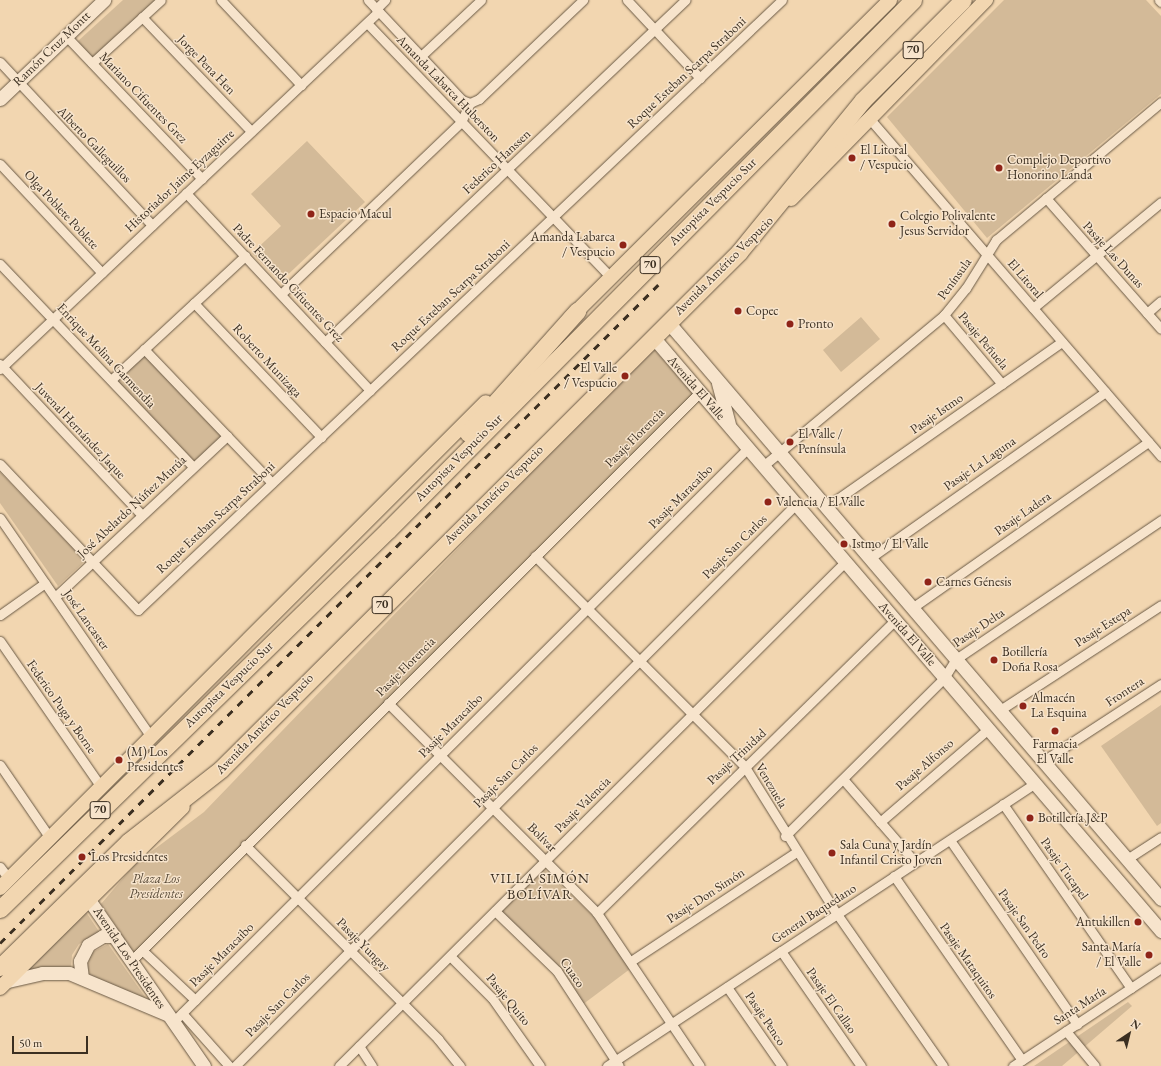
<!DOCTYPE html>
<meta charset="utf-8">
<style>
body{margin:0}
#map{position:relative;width:1161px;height:1066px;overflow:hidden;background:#f2d6b0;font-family:"EB Garamond",serif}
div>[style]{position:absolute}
.green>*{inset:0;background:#d3ba98}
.roads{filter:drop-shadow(0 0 1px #695945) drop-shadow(0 0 1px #695945)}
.street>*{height:9px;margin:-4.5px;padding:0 4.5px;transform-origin:4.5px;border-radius:4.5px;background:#f7e4cc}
.secondary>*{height:13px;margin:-6.5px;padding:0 6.5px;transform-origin:6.5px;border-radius:6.5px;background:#f7e4cc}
.primary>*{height:14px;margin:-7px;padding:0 7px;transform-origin:7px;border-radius:7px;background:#f2d6b0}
.highway>*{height:17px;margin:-8.5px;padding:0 8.5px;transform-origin:8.5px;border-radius:8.5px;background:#f2d6b0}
.rail>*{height:3px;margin-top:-1.5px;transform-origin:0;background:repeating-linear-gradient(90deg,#3b2f21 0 7px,transparent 0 14px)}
.dots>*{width:11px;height:11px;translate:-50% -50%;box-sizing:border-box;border:2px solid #f7e4cc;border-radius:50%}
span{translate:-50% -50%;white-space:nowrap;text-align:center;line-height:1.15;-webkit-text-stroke:3px #f7e4cc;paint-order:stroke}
.shield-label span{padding:1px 3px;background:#f7e4cc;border:1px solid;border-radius:3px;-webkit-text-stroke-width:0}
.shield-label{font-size:12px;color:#3b2f21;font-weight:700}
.street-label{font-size:13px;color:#3b2f21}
.poi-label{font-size:13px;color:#3b2f21}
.left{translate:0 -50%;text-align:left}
.right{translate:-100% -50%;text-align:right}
.park-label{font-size:13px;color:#594b39;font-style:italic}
.neighbourhood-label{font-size:14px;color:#3b2f21;letter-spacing:1px}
.north{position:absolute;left:1109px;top:1014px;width:40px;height:40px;-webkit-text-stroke:3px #f7e4cc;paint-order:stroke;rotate:35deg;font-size:11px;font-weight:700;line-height:16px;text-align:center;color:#3b2f21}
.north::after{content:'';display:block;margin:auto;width:14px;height:18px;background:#3b2f21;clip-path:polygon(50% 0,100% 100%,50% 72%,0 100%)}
.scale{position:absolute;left:12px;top:1036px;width:76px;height:18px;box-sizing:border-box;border:2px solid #3b2f21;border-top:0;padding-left:5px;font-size:12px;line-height:14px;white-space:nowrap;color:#3b2f21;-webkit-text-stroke:3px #f7e4cc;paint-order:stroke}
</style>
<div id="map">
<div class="green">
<div style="clip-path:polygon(123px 0,155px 0,93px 59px,78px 41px)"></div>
<div style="clip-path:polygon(1004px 0,1146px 0,1161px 16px,1161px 94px,987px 238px,887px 117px)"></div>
<div style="clip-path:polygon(307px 141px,365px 202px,280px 282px,252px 253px,281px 226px,251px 194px)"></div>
<div style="clip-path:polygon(861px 317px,880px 339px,841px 372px,823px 350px)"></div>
<div style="clip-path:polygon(652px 347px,693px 394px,134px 953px,101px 904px,136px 863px,204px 812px)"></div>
<div style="clip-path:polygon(145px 354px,222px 436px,193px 463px,114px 381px)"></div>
<div style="clip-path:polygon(0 472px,85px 561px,58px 586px,0 503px)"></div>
<div style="clip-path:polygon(1161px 705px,1161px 823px,1157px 826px,1101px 746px)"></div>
<div style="clip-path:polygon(543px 868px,596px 919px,630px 969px,582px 1005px,500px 913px)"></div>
<div style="clip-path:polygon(86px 912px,100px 933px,79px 944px,72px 955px,71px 969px,25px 973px)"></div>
<div style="clip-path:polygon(108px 944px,148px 1001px,91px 978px,87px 967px,91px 953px)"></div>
<div style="clip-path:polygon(1128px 1002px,1132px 1006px,1062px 1066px,1034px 1066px)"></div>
</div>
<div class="roads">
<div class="street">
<div style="left:221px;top:0;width:117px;rotate:46.7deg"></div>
<div style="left:368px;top:0;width:137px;rotate:46.8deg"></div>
<div style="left:462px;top:100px;width:9px;rotate:21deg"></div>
<div style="left:470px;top:103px;width:10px;rotate:-24deg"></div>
<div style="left:479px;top:99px;width:144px;rotate:-43.6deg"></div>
<div style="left:627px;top:0;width:107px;rotate:46.9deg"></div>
<div style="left:1159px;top:0;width:3px;rotate:45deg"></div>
<div style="left:376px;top:9px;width:13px;rotate:-45deg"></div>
<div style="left:142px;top:17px;width:158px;rotate:46.3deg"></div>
<div style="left:367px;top:23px;width:352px;rotate:46.2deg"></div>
<div style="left:66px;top:36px;width:197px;rotate:46.4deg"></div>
<div style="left:421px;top:56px;width:82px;rotate:-43deg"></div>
<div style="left:0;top:62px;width:223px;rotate:47deg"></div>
<div style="left:92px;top:63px;width:93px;rotate:-42.4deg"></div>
<div style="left:869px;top:118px;width:447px;rotate:49.2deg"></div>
<div style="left:0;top:164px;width:149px;rotate:46.9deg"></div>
<div style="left:186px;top:193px;width:270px;rotate:47deg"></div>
<div style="left:1046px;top:198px;width:174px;rotate:48.7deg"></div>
<div style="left:0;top:264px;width:280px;rotate:46.4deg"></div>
<div style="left:281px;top:294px;width:249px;rotate:-43.7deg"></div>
<div style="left:461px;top:122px;width:21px;rotate:-65deg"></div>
<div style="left:194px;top:303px;width:185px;rotate:46.5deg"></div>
<div style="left:1033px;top:308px;width:166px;rotate:-39.6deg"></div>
<div style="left:1147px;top:313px;width:18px;rotate:-41deg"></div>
<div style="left:944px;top:315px;width:90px;rotate:50deg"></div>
<div style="left:325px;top:342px;width:497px;rotate:-43.5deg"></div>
<div style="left:144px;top:349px;width:185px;rotate:46.3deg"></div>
<div style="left:0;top:364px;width:207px;rotate:46.8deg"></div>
<div style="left:0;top:369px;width:521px;rotate:-43.37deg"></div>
<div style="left:111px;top:380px;width:183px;rotate:-42.8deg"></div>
<div style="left:0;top:464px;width:201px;rotate:46.6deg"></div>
<div style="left:138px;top:610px;width:887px;rotate:-43.45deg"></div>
<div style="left:763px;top:466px;width:236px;rotate:-39.8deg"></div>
<div style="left:944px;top:315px;width:35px;rotate:-51deg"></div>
<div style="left:966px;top:288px;width:57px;rotate:-58deg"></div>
<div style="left:996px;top:240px;width:215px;rotate:-39.9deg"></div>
<div style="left:826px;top:507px;width:288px;rotate:-35deg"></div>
<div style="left:0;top:518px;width:266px;rotate:55.4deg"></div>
<div style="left:535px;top:556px;width:298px;rotate:45.1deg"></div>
<div style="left:745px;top:767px;width:173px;rotate:58deg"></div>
<div style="left:837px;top:914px;width:185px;rotate:55.1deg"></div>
<div style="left:870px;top:558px;width:288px;rotate:-35.2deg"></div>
<div style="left:55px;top:597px;width:236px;rotate:-43.1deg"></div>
<div style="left:912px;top:608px;width:289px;rotate:-35.1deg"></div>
<div style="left:0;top:615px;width:55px;rotate:-35.4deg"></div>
<div style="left:0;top:641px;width:178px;rotate:55.3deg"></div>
<div style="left:388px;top:703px;width:296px;rotate:45.1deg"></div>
<div style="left:597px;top:913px;width:184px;rotate:56.1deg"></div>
<div style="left:1000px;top:710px;width:192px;rotate:-33.1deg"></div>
<div style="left:1043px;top:761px;width:141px;rotate:-33.1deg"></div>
<div style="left:0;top:765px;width:88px;rotate:55.6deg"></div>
<div style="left:843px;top:779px;width:110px;rotate:49.1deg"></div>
<div style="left:1003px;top:804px;width:224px;rotate:55.2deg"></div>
<div style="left:880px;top:822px;width:143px;rotate:-40.7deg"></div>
<div style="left:785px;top:836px;width:224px;rotate:-44.8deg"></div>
<div style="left:944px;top:678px;width:22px;rotate:-58deg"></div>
<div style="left:956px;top:659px;width:248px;rotate:-34.1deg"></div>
<div style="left:950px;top:840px;width:224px;rotate:55.4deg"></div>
<div style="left:245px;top:845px;width:274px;rotate:45.1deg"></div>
<div style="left:438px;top:1039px;width:35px;rotate:51deg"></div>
<div style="left:1127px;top:859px;width:40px;rotate:-32.9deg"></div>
<div style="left:0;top:867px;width:15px;rotate:53deg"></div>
<div style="left:894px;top:876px;width:224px;rotate:55.2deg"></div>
<div style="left:495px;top:911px;width:86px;rotate:44.1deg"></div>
<div style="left:557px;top:971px;width:113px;rotate:56.9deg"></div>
<div style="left:597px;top:913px;width:418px;rotate:-44.5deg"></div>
<div style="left:142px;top:950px;width:73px;rotate:43.3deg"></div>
<div style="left:781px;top:951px;width:140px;rotate:55.2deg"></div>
<div style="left:450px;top:956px;width:59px;rotate:45deg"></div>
<div style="left:492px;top:998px;width:83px;rotate:54.8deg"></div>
<div style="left:131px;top:961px;width:805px;rotate:-45deg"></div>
<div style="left:631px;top:961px;width:198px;rotate:-33.4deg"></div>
<div style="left:727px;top:987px;width:96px;rotate:55.2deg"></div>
<div style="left:182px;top:1013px;width:71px;rotate:48.4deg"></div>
<div style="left:173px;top:1022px;width:812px;rotate:-44.95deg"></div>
<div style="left:1066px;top:1031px;width:45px;rotate:50.4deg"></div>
<div style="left:359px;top:1046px;width:24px;rotate:57deg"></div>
<div style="left:235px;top:1066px;width:794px;rotate:-45.05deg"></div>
<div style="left:339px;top:1066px;width:714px;rotate:-44.89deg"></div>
<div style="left:607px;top:1066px;width:512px;rotate:-33.44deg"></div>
<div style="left:1013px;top:1066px;width:178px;rotate:-33.5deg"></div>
</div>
<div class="secondary">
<div style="left:0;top:99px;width:144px;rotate:-43.6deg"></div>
<div style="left:668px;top:322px;width:759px;rotate:49.49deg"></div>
<div style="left:653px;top:337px;width:782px;rotate:49.46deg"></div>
<div style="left:718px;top:383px;width:42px;rotate:75deg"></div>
<div style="left:89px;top:900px;width:202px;rotate:55.3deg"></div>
<div style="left:82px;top:978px;width:17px;rotate:-97deg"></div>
<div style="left:80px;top:961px;width:18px;rotate:-63deg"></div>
<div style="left:88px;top:945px;width:17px;rotate:-31deg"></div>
<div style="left:103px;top:936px;width:11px"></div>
<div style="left:8px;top:981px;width:35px;rotate:-13deg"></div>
<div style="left:42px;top:973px;width:27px"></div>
<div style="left:69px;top:973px;width:105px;rotate:22.9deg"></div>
</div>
<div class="primary">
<div style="left:791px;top:199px;width:279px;rotate:-45.6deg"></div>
<div style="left:570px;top:318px;width:451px;rotate:-44.8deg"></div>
<div style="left:0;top:888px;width:687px;rotate:-45deg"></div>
<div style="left:0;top:988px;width:257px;rotate:-44.7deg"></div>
</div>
<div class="highway">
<div style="left:468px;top:433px;width:164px;rotate:-48.2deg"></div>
<div style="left:0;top:909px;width:542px;rotate:-44.33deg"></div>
<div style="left:388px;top:530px;width:746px;rotate:-45.27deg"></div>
<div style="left:0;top:967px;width:179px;rotate:-44.3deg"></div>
<div style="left:128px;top:842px;width:118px;rotate:-38.1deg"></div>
<div style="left:221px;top:769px;width:732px;rotate:-44.94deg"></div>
<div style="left:739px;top:252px;width:196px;rotate:-50.8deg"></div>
<div style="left:863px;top:100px;width:141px;rotate:-45deg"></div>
</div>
</div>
<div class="rail">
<div style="left:0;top:943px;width:931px;rotate:-45deg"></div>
</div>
<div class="dots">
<div style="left:852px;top:158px;background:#8f2418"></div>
<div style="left:999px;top:168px;background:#8f2418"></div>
<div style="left:311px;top:214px;background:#8f2418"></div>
<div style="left:892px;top:224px;background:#8f2418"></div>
<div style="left:623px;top:245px;background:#8f2418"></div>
<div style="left:738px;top:311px;background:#8f2418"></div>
<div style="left:790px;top:324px;background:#8f2418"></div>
<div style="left:625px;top:376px;background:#8f2418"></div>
<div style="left:790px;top:442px;background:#8f2418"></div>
<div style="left:768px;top:502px;background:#8f2418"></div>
<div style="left:844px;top:544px;background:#8f2418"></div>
<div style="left:928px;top:582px;background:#8f2418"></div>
<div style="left:994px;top:660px;background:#8f2418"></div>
<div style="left:1023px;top:706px;background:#8f2418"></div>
<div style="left:1055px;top:731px;background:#8f2418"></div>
<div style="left:119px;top:760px;background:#8f2418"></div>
<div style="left:1030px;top:818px;background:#8f2418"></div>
<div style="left:832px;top:853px;background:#8f2418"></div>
<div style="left:82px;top:857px;background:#8f2418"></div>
<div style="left:1138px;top:922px;background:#8f2418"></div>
<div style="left:1149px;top:955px;background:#8f2418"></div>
</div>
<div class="shield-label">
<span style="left:913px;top:50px">70</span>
<span style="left:650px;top:265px">70</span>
<span style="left:382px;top:605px">70</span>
<span style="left:100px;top:810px">70</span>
</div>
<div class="street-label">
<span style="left:52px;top:49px;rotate:-44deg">Ramón Cruz Montt</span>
<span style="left:206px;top:65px;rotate:46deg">Jorge Pena Hen</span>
<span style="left:687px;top:73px;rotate:-43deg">Roque Esteban Scarpa Straboni</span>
<span style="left:448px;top:89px;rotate:46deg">Amanda Labarca Huberston</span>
<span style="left:143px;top:98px;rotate:46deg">Mariano Cifuentes Grez</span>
<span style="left:94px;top:145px;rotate:46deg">Alberto Galleguillos</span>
<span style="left:497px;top:162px;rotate:-43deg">Federico Hanssen</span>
<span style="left:180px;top:181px;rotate:-43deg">Historiador Jaime Eyzaguirre</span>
<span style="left:713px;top:202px;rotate:-45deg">Autopista Vespucio Sur</span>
<span style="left:61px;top:210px;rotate:47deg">Olga Poblete Poblete</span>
<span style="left:1113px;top:255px;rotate:48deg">Pasaje Las Dunas</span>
<span style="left:724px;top:266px;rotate:-45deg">Avenida Américo Vespucio</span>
<span style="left:955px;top:279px;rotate:-54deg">Península</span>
<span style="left:1025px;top:279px;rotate:49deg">El Litoral</span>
<span style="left:288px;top:283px;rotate:47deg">Padre Fernando Cifuentes Grez</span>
<span style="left:451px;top:296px;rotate:-43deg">Roque Esteban Scarpa Straboni</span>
<span style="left:983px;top:341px;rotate:50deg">Pasaje Peñuela</span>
<span style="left:106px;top:356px;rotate:47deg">Enrique Molina Garmendia</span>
<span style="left:267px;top:361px;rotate:47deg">Roberto Munizaga</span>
<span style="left:696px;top:388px;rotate:49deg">Avenida El Valle</span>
<span style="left:937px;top:414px;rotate:-35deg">Pasaje Istmo</span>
<span style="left:80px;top:431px;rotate:47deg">Juvenal Hernández Jaque</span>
<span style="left:635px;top:438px;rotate:-45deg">Pasaje Florencia</span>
<span style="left:459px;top:458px;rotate:-45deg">Autopista Vespucio Sur</span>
<span style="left:980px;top:464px;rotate:-35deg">Pasaje La Laguna</span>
<span style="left:494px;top:495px;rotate:-45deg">Avenida Américo Vespucio</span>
<span style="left:681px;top:497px;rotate:-45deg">Pasaje Maracaibo</span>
<span style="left:132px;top:507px;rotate:-43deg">José Abelardo Núñez Murúa</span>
<span style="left:1023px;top:514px;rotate:-35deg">Pasaje Ladera</span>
<span style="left:216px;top:518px;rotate:-43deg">Roque Esteban Scarpa Straboni</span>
<span style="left:735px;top:547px;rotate:-45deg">Pasaje San Carlos</span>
<span style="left:86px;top:620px;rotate:55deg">José Lancaster</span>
<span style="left:1103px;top:627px;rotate:-33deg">Pasaje Estepa</span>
<span style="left:979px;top:628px;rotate:-34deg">Pasaje Delta</span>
<span style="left:907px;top:634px;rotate:49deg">Avenida El Valle</span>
<span style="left:406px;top:667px;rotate:-45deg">Pasaje Florencia</span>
<span style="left:229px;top:685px;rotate:-44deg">Autopista Vespucio Sur</span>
<span style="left:1125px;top:692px;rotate:-33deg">Frontera</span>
<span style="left:61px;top:707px;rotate:55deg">Federico Puga y Borne</span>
<span style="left:265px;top:724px;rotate:-46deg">Avenida Américo Vespucio</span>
<span style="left:451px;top:726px;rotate:-45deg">Pasaje Maracaibo</span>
<span style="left:737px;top:757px;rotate:-43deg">Pasaje Trinidad</span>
<span style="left:925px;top:765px;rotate:-41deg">Pasaje Alfonso</span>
<span style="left:506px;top:776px;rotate:-45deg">Pasaje San Carlos</span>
<span style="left:771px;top:786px;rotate:59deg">Venezuela</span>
<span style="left:583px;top:805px;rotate:-45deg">Pasaje Valencia</span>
<span style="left:542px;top:838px;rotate:45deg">Bolívar</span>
<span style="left:1064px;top:869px;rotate:55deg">Pasaje Tucapel</span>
<span style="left:706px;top:896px;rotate:-33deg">Pasaje Don Simón</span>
<span style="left:814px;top:914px;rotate:-33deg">General Baquedano</span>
<span style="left:1024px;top:924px;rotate:55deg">Pasaje San Pedro</span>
<span style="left:363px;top:945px;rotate:45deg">Pasaje Yungay</span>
<span style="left:222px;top:955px;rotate:-45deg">Pasaje Maracaibo</span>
<span style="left:129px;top:958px;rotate:56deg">Avenida Los Presidentes</span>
<span style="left:968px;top:961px;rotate:55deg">Pasaje Mataquitos</span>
<span style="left:572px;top:973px;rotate:55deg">Cuaco</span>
<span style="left:508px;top:1000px;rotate:51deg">Pasaje Quito</span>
<span style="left:831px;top:1001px;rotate:55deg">Pasaje El Callao</span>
<span style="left:278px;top:1005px;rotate:-45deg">Pasaje San Carlos</span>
<span style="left:1080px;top:1006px;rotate:-33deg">Santa María</span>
<span style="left:765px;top:1019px;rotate:56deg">Pasaje Penco</span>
</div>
<div class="poi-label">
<span class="left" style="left:860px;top:158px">El Litoral<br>/ Vespucio</span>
<span class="left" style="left:1007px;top:168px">Complejo Deportivo<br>Honorino Landa</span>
<span class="left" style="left:319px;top:214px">Espacio Macul</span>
<span class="left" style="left:900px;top:224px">Colegio Polivalente<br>Jesus Servidor</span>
<span class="right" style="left:615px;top:245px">Amanda Labarca<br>/ Vespucio</span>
<span class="left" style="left:746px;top:311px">Copec</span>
<span class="left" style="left:798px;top:324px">Pronto</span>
<span class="right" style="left:617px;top:376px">El Valle<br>/ Vespucio</span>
<span class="left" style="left:798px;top:442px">El Valle /<br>Península</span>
<span class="left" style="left:776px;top:502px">Valencia / El Valle</span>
<span class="left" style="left:852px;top:544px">Istmo / El Valle</span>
<span class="left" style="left:936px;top:582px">Carnes Génesis</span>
<span class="left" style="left:1002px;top:660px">Botillería<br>Doña Rosa</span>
<span class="left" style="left:1031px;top:706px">Almacén<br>La Esquina</span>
<span style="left:1055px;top:752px">Farmacia<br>El Valle</span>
<span class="left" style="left:127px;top:760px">(M) Los<br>Presidentes</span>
<span class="left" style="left:1038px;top:818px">Botillería J&amp;P</span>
<span class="left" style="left:840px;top:853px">Sala Cuna y Jardín<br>Infantil Cristo Joven</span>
<span class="left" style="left:91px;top:857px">Los Presidentes</span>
<span class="right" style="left:1130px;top:922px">Antukillen</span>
<span class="right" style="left:1141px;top:955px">Santa María<br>/ El Valle</span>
</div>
<div class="park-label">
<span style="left:156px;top:887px">Plaza Los<br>Presidentes</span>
</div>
<div class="neighbourhood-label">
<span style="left:540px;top:886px">VILLA SIMÓN<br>BOLÍVAR</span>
</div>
<div class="north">N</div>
<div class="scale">50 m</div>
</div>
